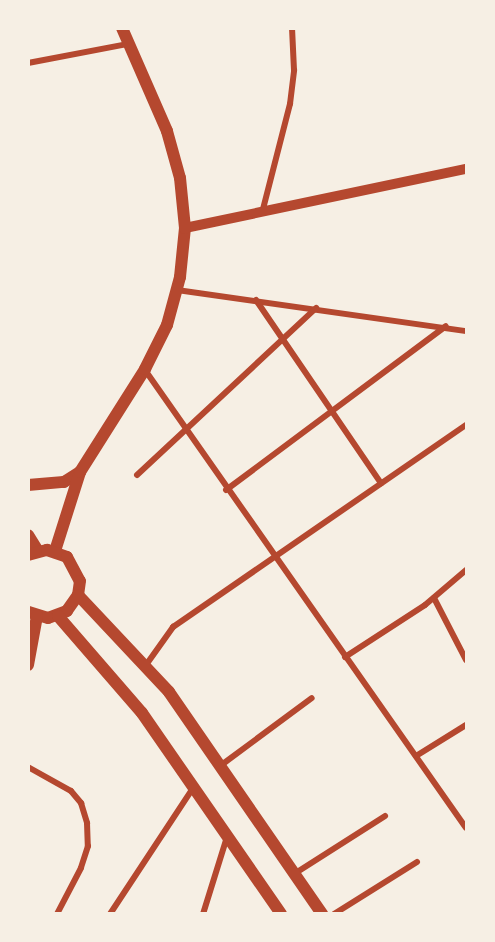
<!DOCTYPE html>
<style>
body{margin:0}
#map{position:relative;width:495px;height:942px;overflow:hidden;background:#f6efe4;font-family:Commissioner,sans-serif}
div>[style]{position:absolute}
.minor>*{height:6px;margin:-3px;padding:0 3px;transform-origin:3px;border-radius:3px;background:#b5482f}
.tertiary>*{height:10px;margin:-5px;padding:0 5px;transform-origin:5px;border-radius:5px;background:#b5482f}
.secondary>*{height:12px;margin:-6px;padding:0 6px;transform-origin:6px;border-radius:6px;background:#b5482f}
span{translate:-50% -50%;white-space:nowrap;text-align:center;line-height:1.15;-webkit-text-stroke:6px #f6efe4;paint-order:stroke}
.frame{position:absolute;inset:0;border:30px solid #f6efe4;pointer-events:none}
</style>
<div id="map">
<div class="minor">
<div style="left:28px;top:63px;width:102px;rotate:-10.8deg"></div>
<div style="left:262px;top:213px;width:113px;rotate:-75.6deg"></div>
<div style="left:290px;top:104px;width:34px;rotate:-83deg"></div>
<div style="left:294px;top:70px;width:42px;rotate:-92.7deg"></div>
<div style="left:177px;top:290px;width:292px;rotate:8.1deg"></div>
<div style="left:256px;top:300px;width:222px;rotate:55.7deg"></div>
<div style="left:145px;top:370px;width:559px;rotate:54.97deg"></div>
<div style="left:137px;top:475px;width:245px;rotate:-43deg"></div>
<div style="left:226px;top:490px;width:274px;rotate:-36.7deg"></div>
<div style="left:434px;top:598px;width:70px;rotate:62.7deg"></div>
<div style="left:345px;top:657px;width:95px;rotate:-33deg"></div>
<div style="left:425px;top:605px;width:54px;rotate:-40.5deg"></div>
<div style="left:146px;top:665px;width:47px;rotate:-54.6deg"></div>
<div style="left:173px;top:627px;width:356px;rotate:-34.6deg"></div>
<div style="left:416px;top:756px;width:59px;rotate:-31.8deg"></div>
<div style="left:220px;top:766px;width:114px;rotate:-36.5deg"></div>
<div style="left:28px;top:767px;width:49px;rotate:29.2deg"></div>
<div style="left:71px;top:791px;width:16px;rotate:50deg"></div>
<div style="left:81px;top:803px;width:21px;rotate:73deg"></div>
<div style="left:87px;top:823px;width:23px;rotate:88deg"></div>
<div style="left:88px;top:846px;width:23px;rotate:108deg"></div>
<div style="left:81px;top:868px;width:52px;rotate:117.6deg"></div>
<div style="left:294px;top:874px;width:108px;rotate:-32.5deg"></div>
<div style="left:110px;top:914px;width:151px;rotate:-56.6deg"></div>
<div style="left:203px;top:914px;width:81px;rotate:-72.7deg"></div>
<div style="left:334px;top:914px;width:98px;rotate:-32.1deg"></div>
</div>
<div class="tertiary">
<div style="left:185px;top:228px;width:287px;rotate:-11.9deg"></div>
</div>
<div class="secondary">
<div style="left:28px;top:485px;width:36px;rotate:-5deg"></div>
<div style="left:64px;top:482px;width:19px;rotate:-32deg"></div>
<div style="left:28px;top:535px;width:19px;rotate:58deg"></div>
<div style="left:55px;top:551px;width:83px;rotate:-72.4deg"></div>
<div style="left:80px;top:472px;width:122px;rotate:-57.7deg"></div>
<div style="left:145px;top:369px;width:49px;rotate:-63.4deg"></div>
<div style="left:167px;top:325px;width:50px;rotate:-74.8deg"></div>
<div style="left:180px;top:277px;width:49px;rotate:-84.2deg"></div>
<div style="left:185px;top:228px;width:50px;rotate:-95.7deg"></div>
<div style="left:180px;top:178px;width:49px;rotate:-105.5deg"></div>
<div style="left:167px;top:131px;width:112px;rotate:-113.6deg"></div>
<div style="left:28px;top:555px;width:20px;rotate:-15deg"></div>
<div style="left:47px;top:550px;width:21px;rotate:19deg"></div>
<div style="left:67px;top:557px;width:27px;rotate:62deg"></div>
<div style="left:80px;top:581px;width:14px;rotate:98deg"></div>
<div style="left:78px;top:595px;width:19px;rotate:125deg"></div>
<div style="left:67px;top:611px;width:20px;rotate:160deg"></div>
<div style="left:48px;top:618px;width:21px;rotate:-163deg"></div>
<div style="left:78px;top:595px;width:133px;rotate:46.8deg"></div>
<div style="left:169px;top:692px;width:270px;rotate:55.4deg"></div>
<div style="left:58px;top:616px;width:128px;rotate:49.1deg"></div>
<div style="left:142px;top:713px;width:244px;rotate:55.3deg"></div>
<div style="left:28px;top:665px;width:50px;rotate:-79.6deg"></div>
</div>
<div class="frame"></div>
</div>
